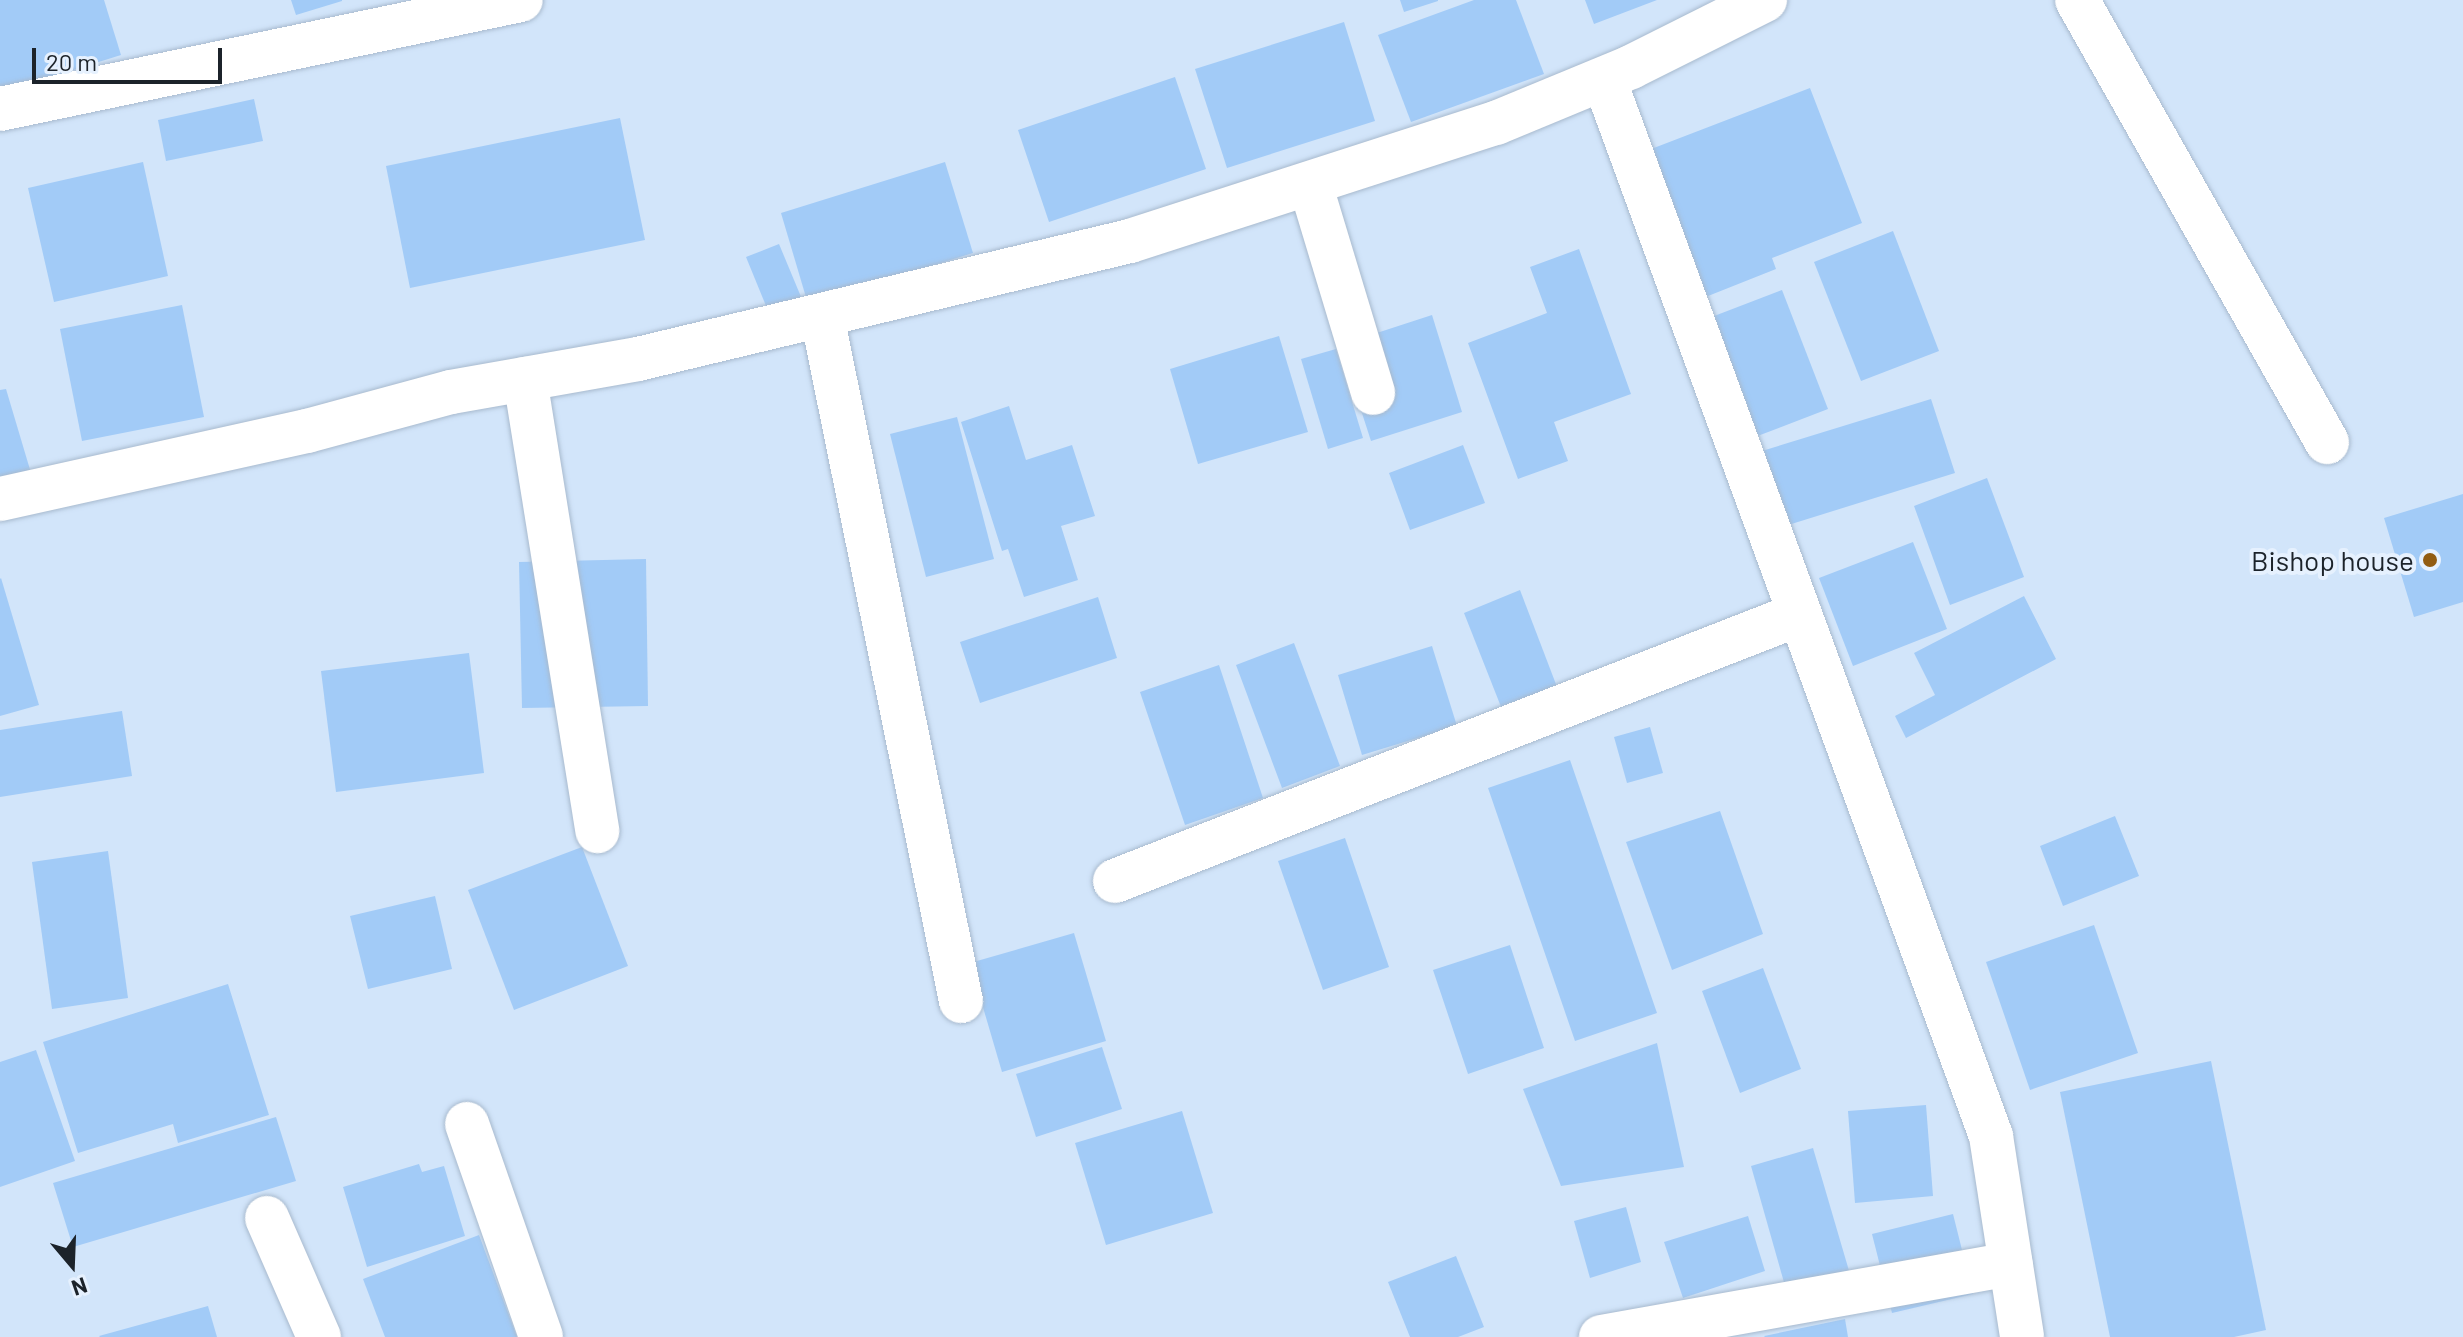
<!DOCTYPE html>
<style>
body{margin:0}
#map{position:relative;width:2463px;height:1337px;overflow:hidden;background:#d2e5fa;font-family:Barlow,sans-serif}
div>[style]{position:absolute}
.building>*{inset:0;background:#a2cbf7}
.roads{filter:drop-shadow(0 0 2px #a8bace) drop-shadow(0 0 2px #a8bace)}
.minor>*{height:44px;margin:-22px;padding:0 22px;transform-origin:22px;border-radius:22px;background:#fff}
.dots>*{width:22px;height:22px;translate:-50% -50%;box-sizing:border-box;border:4px solid #e6f1fe;border-radius:50%}
span{translate:-50% -50%;white-space:nowrap;text-align:center;line-height:1.15;-webkit-text-stroke:8px #e6f1fe;paint-order:stroke}
.poi-label{font-size:28px;color:#1c232a}
.right{translate:-100% -50%;text-align:right}
.north{position:absolute;left:32px;top:1225px;width:80px;height:80px;-webkit-text-stroke:6px #e6f1fe;paint-order:stroke;rotate:161deg;font-size:22px;font-weight:700;line-height:32px;text-align:center;color:#1c232a}
.north::after{content:'';display:block;margin:auto;width:28px;height:36px;background:#1c232a;clip-path:polygon(50% 0,100% 100%,50% 72%,0 100%)}
.scale{position:absolute;left:32px;top:48px;width:190px;height:36px;box-sizing:border-box;border:4px solid #1c232a;border-top:0;padding-left:10px;font-size:24px;line-height:28px;white-space:nowrap;color:#1c232a;-webkit-text-stroke:6px #e6f1fe;paint-order:stroke}
</style>
<div id="map">
<div class="building">
<div style="clip-path:polygon(0 0,104px 0,121px 55px,0 93px)"></div>
<div style="clip-path:polygon(291px 0,342px 0,342px 1px,296px 15px)"></div>
<div style="clip-path:polygon(1400px 0,1438px 0,1438px 1px,1404px 12px)"></div>
<div style="clip-path:polygon(1474px 0,1516px 0,1544px 74px,1411px 122px,1378px 35px)"></div>
<div style="clip-path:polygon(1585px 0,1657px 0,1594px 24px)"></div>
<div style="clip-path:polygon(1344px 22px,1375px 121px,1227px 168px,1195px 69px)"></div>
<div style="clip-path:polygon(1175px 77px,1206px 169px,1049px 222px,1018px 130px)"></div>
<div style="clip-path:polygon(1810px 88px,1862px 223px,1772px 258px,1776px 269px,1703px 298px,1646px 151px)"></div>
<div style="clip-path:polygon(254px 99px,263px 141px,166px 161px,158px 120px)"></div>
<div style="clip-path:polygon(620px 118px,645px 240px,410px 288px,386px 166px)"></div>
<div style="clip-path:polygon(143px 162px,168px 276px,54px 302px,28px 188px)"></div>
<div style="clip-path:polygon(945px 162px,973px 253px,808px 304px,781px 213px)"></div>
<div style="clip-path:polygon(1893px 231px,1939px 351px,1861px 381px,1814px 262px)"></div>
<div style="clip-path:polygon(779px 244px,804px 304px,771px 318px,746px 257px)"></div>
<div style="clip-path:polygon(1579px 249px,1631px 394px,1554px 422px,1568px 461px,1518px 479px,1468px 343px,1547px 313px,1530px 267px)"></div>
<div style="clip-path:polygon(1782px 290px,1828px 409px,1755px 437px,1709px 318px)"></div>
<div style="clip-path:polygon(182px 305px,204px 417px,82px 441px,60px 329px)"></div>
<div style="clip-path:polygon(1432px 315px,1462px 412px,1371px 441px,1340px 345px)"></div>
<div style="clip-path:polygon(1279px 336px,1308px 432px,1198px 464px,1170px 369px)"></div>
<div style="clip-path:polygon(1336px 349px,1363px 438px,1328px 449px,1301px 359px)"></div>
<div style="clip-path:polygon(6px 389px,31px 473px,0 483px,0 390px)"></div>
<div style="clip-path:polygon(1931px 399px,1955px 473px,1785px 526px,1762px 451px)"></div>
<div style="clip-path:polygon(1009px 406px,1026px 460px,1072px 445px,1095px 516px,1061px 526px,1078px 580px,1024px 597px,1008px 549px,1002px 551px,961px 422px)"></div>
<div style="clip-path:polygon(957px 417px,994px 559px,926px 577px,890px 434px)"></div>
<div style="clip-path:polygon(1463px 445px,1485px 503px,1410px 530px,1389px 473px)"></div>
<div style="clip-path:polygon(1987px 478px,2024px 577px,1950px 605px,1914px 506px)"></div>
<div style="clip-path:polygon(2463px 494px,2463px 602px,2414px 617px,2384px 518px)"></div>
<div style="clip-path:polygon(1913px 542px,1947px 629px,1853px 666px,1819px 578px)"></div>
<div style="clip-path:polygon(646px 559px,648px 706px,522px 708px,519px 562px)"></div>
<div style="clip-path:polygon(1px 578px,39px 705px,0 716px,0 579px)"></div>
<div style="clip-path:polygon(1520px 590px,1562px 700px,1507px 722px,1464px 613px)"></div>
<div style="clip-path:polygon(2024px 596px,2056px 659px,1906px 738px,1895px 716px,1935px 695px,1914px 653px)"></div>
<div style="clip-path:polygon(1098px 597px,1117px 658px,980px 703px,960px 642px)"></div>
<div style="clip-path:polygon(1294px 643px,1340px 766px,1282px 788px,1236px 665px)"></div>
<div style="clip-path:polygon(1432px 646px,1457px 726px,1362px 755px,1338px 675px)"></div>
<div style="clip-path:polygon(469px 653px,484px 773px,336px 792px,321px 671px)"></div>
<div style="clip-path:polygon(1219px 665px,1263px 798px,1185px 825px,1140px 692px)"></div>
<div style="clip-path:polygon(122px 711px,132px 776px,0 797px,0 730px)"></div>
<div style="clip-path:polygon(1650px 727px,1663px 773px,1627px 783px,1614px 737px)"></div>
<div style="clip-path:polygon(1570px 760px,1657px 1013px,1575px 1041px,1488px 788px)"></div>
<div style="clip-path:polygon(1720px 811px,1763px 934px,1672px 970px,1626px 842px)"></div>
<div style="clip-path:polygon(2115px 816px,2139px 876px,2063px 906px,2040px 846px)"></div>
<div style="clip-path:polygon(1345px 838px,1389px 967px,1323px 990px,1278px 861px)"></div>
<div style="clip-path:polygon(582px 847px,628px 966px,514px 1010px,468px 890px)"></div>
<div style="clip-path:polygon(108px 851px,128px 998px,52px 1009px,32px 862px)"></div>
<div style="clip-path:polygon(435px 896px,452px 969px,368px 989px,350px 916px)"></div>
<div style="clip-path:polygon(2094px 925px,2138px 1053px,2030px 1090px,1986px 962px)"></div>
<div style="clip-path:polygon(1074px 933px,1106px 1041px,1002px 1072px,970px 963px)"></div>
<div style="clip-path:polygon(1510px 945px,1544px 1048px,1468px 1074px,1433px 970px)"></div>
<div style="clip-path:polygon(1763px 968px,1801px 1069px,1740px 1093px,1702px 991px)"></div>
<div style="clip-path:polygon(228px 984px,269px 1115px,178px 1143px,173px 1124px,78px 1153px,43px 1042px)"></div>
<div style="clip-path:polygon(1657px 1043px,1684px 1167px,1561px 1186px,1523px 1089px)"></div>
<div style="clip-path:polygon(1102px 1047px,1122px 1109px,1036px 1137px,1016px 1074px)"></div>
<div style="clip-path:polygon(36px 1050px,75px 1161px,0 1187px,0 1062px)"></div>
<div style="clip-path:polygon(2211px 1061px,2266px 1330px,2234px 1337px,2110px 1337px,2060px 1092px)"></div>
<div style="clip-path:polygon(1926px 1105px,1933px 1196px,1855px 1203px,1848px 1111px)"></div>
<div style="clip-path:polygon(1182px 1111px,1213px 1213px,1106px 1245px,1075px 1143px)"></div>
<div style="clip-path:polygon(276px 1117px,296px 1181px,73px 1247px,53px 1183px)"></div>
<div style="clip-path:polygon(1813px 1148px,1852px 1281px,1789px 1300px,1751px 1166px)"></div>
<div style="clip-path:polygon(419px 1164px,422px 1172px,444px 1166px,465px 1236px,367px 1267px,343px 1187px)"></div>
<div style="clip-path:polygon(1626px 1207px,1641px 1262px,1590px 1278px,1574px 1221px)"></div>
<div style="clip-path:polygon(1953px 1214px,1973px 1294px,1892px 1313px,1872px 1234px)"></div>
<div style="clip-path:polygon(1748px 1216px,1765px 1271px,1683px 1298px,1664px 1242px)"></div>
<div style="clip-path:polygon(479px 1235px,517px 1337px,385px 1337px,363px 1279px)"></div>
<div style="clip-path:polygon(1456px 1256px,1484px 1327px,1458px 1337px,1410px 1337px,1388px 1282px)"></div>
<div style="clip-path:polygon(208px 1306px,217px 1337px,100px 1337px,99px 1336px)"></div>
<div style="clip-path:polygon(1845px 1319px,1848px 1337px,1765px 1337px,1764px 1336px)"></div>
</div>
<div class="roads">
<div class="minor">
<div style="left:2077px;top:0;width:508px;rotate:60.51deg"></div>
<div style="left:1604px;top:79px;width:1126px;rotate:69.89deg"></div>
<div style="left:1991px;top:1136px;width:203px;rotate:81.2deg"></div>
<div style="left:0;top:109px;width:532px;rotate:-11.82deg"></div>
<div style="left:1311px;top:187px;width:215px;rotate:73.2deg"></div>
<div style="left:822px;top:316px;width:699px;rotate:78.53deg"></div>
<div style="left:525px;top:379px;width:458px;rotate:80.9deg"></div>
<div style="left:0;top:499px;width:314px;rotate:-12.5deg"></div>
<div style="left:307px;top:431px;width:149px;rotate:-15.2deg"></div>
<div style="left:451px;top:392px;width:190px;rotate:-10deg"></div>
<div style="left:638px;top:359px;width:506px;rotate:-13.49deg"></div>
<div style="left:1130px;top:241px;width:385px;rotate:-17.9deg"></div>
<div style="left:1496px;top:123px;width:146px;rotate:-22.5deg"></div>
<div style="left:1631px;top:67px;width:150px;rotate:-26.6deg"></div>
<div style="left:1115px;top:881px;width:732px;rotate:-21.31deg"></div>
<div style="left:467px;top:1124px;width:225px;rotate:70.8deg"></div>
<div style="left:267px;top:1218px;width:130px;rotate:66.4deg"></div>
<div style="left:1601px;top:1337px;width:416px;rotate:-10.1deg"></div>
</div>
</div>
<div class="dots">
<div style="left:2430px;top:560px;background:#925c11"></div>
</div>
<div class="poi-label">
<span class="right" style="left:2414px;top:560px">Bishop house</span>
</div>
<div class="north">N</div>
<div class="scale">20 m</div>
</div>
